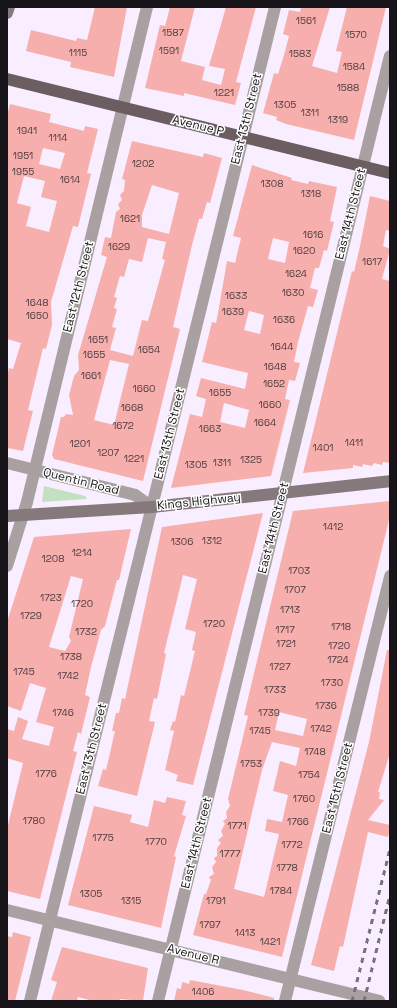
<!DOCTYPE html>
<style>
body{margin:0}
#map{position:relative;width:397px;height:1008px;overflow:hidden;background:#f8eeff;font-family:"Space Grotesk",sans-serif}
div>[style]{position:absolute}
.green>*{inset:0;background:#c3e0c0}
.building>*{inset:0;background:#f7afad}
.street>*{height:12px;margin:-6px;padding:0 6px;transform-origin:6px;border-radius:6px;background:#a9a0a1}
.secondary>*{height:12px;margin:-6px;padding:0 6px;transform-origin:6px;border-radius:6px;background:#86797b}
.primary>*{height:12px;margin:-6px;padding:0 6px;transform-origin:6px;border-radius:6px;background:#6c5d60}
.rail>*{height:3px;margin-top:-1.5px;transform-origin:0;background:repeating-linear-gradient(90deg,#77717c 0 5px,transparent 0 10px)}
span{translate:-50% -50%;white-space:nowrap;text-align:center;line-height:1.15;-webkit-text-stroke:3px #fff;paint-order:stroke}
.number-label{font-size:10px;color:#4f3b3f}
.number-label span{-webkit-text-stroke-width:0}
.street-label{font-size:12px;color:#17141a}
.frame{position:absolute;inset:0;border:8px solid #17141a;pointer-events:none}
</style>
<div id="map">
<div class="green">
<div style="clip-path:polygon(44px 486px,85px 496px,87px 499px,42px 502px)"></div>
</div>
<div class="building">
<div style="clip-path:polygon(95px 7px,127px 7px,114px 77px,70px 67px,71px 62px,26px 51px,31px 30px,76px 41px,77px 38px,87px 40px)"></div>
<div style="clip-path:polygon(170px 7px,195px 7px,181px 61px,205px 67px,202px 80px,221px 85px,225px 69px,209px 66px,226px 7px,256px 7px,236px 82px,241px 83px,235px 105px,184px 93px,184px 96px,145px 88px,160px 25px,165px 26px)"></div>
<div style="clip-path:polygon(301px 7px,330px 7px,312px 66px,337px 73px,342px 52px,336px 51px,347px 7px,386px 7px,354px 140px,286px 124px,276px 120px,277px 117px,263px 113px,274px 73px,278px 74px,284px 55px,289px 36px,283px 34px,289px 10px,300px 12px)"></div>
<div style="clip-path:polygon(evenodd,10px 104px,51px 114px,49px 122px,84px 131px,85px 126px,98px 129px,87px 173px,91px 174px,78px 227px,73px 226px,51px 302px,52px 325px,46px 349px,43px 348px,28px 410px,33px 411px,23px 451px,7px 448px,7px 376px,9px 368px,13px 369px,21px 343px,7px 339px,7px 116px,10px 104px,43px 148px,65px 153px,60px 169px,39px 164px,43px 148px,10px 104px,24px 176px,45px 181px,41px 197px,57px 201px,49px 232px,26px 226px,31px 207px,17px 203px,24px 176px)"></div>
<div style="clip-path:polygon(evenodd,132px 141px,203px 157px,204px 153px,222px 158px,210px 203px,207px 202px,202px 219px,199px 219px,192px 245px,173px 327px,180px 329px,143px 481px,54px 459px,52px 455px,61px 417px,64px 417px,66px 414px,73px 415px,69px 395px,74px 376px,79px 370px,78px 355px,107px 257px,101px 255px,105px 237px,111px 238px,116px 212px,120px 209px,118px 204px,122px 200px,120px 195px,124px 191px,125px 180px,122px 179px,132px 141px,152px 185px,179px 193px,169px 234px,142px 227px,142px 215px,152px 185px,132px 141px,148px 238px,166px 242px,162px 259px,165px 260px,148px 321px,142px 320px,133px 356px,110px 350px,116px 328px,112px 327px,117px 309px,114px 308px,117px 298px,114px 297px,120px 276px,124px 277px,129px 259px,142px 262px,148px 238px,132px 141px,110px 360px,129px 364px,114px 425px,94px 420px,110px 360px)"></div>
<div style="clip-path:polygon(evenodd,252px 165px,292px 178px,291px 180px,308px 184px,309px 181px,337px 187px,330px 221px,334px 222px,327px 251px,324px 250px,319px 268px,315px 268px,310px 288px,318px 290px,313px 307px,308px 306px,298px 342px,294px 362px,300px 363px,295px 381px,289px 380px,285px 399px,290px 400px,271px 476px,171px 488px,190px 414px,202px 417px,206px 399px,196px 396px,201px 378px,245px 389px,248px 373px,202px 362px,212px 322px,216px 323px,218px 313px,227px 261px,235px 263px,241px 238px,233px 236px,252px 165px,273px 238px,289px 242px,285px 263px,268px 259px,273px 238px,252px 165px,249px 311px,264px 315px,260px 334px,244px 330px,249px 311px,252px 165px,224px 403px,249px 410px,245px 428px,220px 422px,224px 403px)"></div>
<div style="clip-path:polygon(370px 196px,390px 201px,390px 231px,386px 230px,383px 246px,390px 249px,382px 279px,390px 281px,390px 463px,383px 462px,382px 465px,374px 463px,372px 466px,363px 464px,362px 467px,353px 465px,353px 468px,303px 473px,352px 271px,354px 272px,360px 246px)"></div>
<div style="clip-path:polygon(evenodd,390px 501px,390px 516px,282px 957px,193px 935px,204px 894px,206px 894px,211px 880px,209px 877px,214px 874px,212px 867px,216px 862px,214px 858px,217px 856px,217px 848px,221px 843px,218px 840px,223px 836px,221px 831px,225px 824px,223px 821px,227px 818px,226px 812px,230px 806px,228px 799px,248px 716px,244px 715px,293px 511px,390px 501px,279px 712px,307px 719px,303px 736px,275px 730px,279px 712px,390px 501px,272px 742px,300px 748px,296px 766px,280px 761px,273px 791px,288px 795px,282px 822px,267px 819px,265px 831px,279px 834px,264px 897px,234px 889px,262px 770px,272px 742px)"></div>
<div style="clip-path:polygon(263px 513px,193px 785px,176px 781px,178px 775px,165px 770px,174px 731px,170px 730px,173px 721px,175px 722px,181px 695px,184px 696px,195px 651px,192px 650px,196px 632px,185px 629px,197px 579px,183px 575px,164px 653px,166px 654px,157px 699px,154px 698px,149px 721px,155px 722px,137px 796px,98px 786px,103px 769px,106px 770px,115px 731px,112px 731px,116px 713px,119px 713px,122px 698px,125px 699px,162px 527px)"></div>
<div style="clip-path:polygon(evenodd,131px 529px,119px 580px,117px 580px,105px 626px,101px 630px,91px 667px,85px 695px,90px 697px,81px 734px,78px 732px,73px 751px,77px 752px,40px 899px,7px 891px,7px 829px,23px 763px,7px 758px,7px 729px,14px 731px,18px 717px,28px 721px,22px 739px,49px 746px,54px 727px,36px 722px,46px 688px,30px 683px,21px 711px,7px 706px,7px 622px,34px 537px,131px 529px,71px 576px,83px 579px,69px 637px,71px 641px,65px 651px,49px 647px,71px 576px)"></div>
<div style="clip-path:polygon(387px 650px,390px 650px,390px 753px,378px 792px,380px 792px,379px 799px,384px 800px,368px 820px,390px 825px,390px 829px,388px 837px,368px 832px,343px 947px,340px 946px,334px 971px,311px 965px,369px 742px)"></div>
<div style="clip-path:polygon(167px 797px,186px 801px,182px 815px,186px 816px,174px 856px,176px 857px,161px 928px,68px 905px,94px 806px,132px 815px,130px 822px,148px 827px,154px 800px,165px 803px)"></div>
<div style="clip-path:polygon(13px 932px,31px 937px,15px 1001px,7px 1001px,7px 936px,12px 937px)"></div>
<div style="clip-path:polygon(62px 947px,148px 968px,143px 1001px,120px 999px,119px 1001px,93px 1001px,78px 997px,77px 1001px,51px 1001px,57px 982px,51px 980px)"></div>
<div style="clip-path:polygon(190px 980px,243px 990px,274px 998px,274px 1001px,174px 1001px,177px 988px,181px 989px,182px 982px,189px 984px)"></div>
</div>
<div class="street">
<div style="left:7px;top:463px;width:132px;rotate:14deg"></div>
<div style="left:135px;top:495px;width:21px;rotate:35deg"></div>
<div style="left:7px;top:566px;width:67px;rotate:-72.6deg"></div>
<div style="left:27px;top:502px;width:509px;rotate:-76.37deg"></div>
<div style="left:7px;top:910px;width:383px;rotate:13.7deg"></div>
<div style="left:30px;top:1001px;width:1024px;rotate:-76.15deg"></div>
<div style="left:158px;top:1001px;width:973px;rotate:-76.21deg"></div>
<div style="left:285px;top:1001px;width:438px;rotate:-76.1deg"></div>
</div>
<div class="secondary">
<div style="left:7px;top:13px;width:6px;rotate:-72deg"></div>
<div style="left:7px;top:516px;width:145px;rotate:-3.6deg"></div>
<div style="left:152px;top:507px;width:239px;rotate:-6.2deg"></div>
</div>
<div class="primary">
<div style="left:7px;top:79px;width:394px;rotate:13.8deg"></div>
</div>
<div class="rail">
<div style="left:352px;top:1001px;width:157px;rotate:-76deg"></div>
<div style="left:364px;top:1001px;width:110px;rotate:-76.3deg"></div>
</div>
<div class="number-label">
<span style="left:306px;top:21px">1561</span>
<span style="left:173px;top:33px">1587</span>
<span style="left:356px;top:35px">1570</span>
<span style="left:169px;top:51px">1591</span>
<span style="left:78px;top:53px">1115</span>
<span style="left:300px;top:54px">1583</span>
<span style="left:354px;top:67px">1584</span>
<span style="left:348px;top:88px">1588</span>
<span style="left:224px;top:93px">1221</span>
<span style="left:285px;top:105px">1305</span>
<span style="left:310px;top:113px">1311</span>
<span style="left:338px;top:120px">1319</span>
<span style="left:27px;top:131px">1941</span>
<span style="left:58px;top:138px">1114</span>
<span style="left:23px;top:156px">1951</span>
<span style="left:143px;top:164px">1202</span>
<span style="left:23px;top:172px">1955</span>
<span style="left:70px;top:180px">1614</span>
<span style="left:272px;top:184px">1308</span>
<span style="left:311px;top:194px">1318</span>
<span style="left:130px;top:219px">1621</span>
<span style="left:313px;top:235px">1616</span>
<span style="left:119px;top:247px">1629</span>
<span style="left:304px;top:251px">1620</span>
<span style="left:372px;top:262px">1617</span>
<span style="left:296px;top:274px">1624</span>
<span style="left:293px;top:293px">1630</span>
<span style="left:236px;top:296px">1633</span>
<span style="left:37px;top:303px">1648</span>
<span style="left:233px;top:312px">1639</span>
<span style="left:37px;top:316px">1650</span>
<span style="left:284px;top:320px">1636</span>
<span style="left:98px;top:340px">1651</span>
<span style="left:282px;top:347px">1644</span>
<span style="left:149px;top:350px">1654</span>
<span style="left:94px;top:355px">1655</span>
<span style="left:275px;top:367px">1648</span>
<span style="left:91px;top:376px">1661</span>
<span style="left:274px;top:384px">1652</span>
<span style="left:144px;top:389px">1660</span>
<span style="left:220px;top:393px">1655</span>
<span style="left:270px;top:405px">1660</span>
<span style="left:132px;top:408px">1668</span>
<span style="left:265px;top:423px">1664</span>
<span style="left:123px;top:426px">1672</span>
<span style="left:210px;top:429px">1663</span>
<span style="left:354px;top:443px">1411</span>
<span style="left:80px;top:444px">1201</span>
<span style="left:323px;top:448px">1401</span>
<span style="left:108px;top:453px">1207</span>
<span style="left:134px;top:459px">1221</span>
<span style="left:251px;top:460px">1325</span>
<span style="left:222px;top:463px">1311</span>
<span style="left:196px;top:465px">1305</span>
<span style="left:333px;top:527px">1412</span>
<span style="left:212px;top:541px">1312</span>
<span style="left:182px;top:542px">1306</span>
<span style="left:82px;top:553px">1214</span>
<span style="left:53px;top:559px">1208</span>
<span style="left:299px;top:571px">1703</span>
<span style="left:295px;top:590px">1707</span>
<span style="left:51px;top:598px">1723</span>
<span style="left:82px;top:604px">1720</span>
<span style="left:290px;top:610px">1713</span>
<span style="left:31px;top:616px">1729</span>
<span style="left:214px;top:624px">1720</span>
<span style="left:341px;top:627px">1718</span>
<span style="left:285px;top:630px">1717</span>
<span style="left:86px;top:632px">1732</span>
<span style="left:286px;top:644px">1721</span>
<span style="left:339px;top:646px">1720</span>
<span style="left:71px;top:657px">1738</span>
<span style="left:338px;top:660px">1724</span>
<span style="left:280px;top:667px">1727</span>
<span style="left:24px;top:672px">1745</span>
<span style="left:68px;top:676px">1742</span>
<span style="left:332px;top:683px">1730</span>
<span style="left:275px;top:690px">1733</span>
<span style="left:326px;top:706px">1736</span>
<span style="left:63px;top:713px">1746</span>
<span style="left:269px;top:713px">1739</span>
<span style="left:321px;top:729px">1742</span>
<span style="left:260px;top:731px">1745</span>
<span style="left:315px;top:752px">1748</span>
<span style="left:251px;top:764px">1753</span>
<span style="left:46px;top:774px">1776</span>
<span style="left:309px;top:775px">1754</span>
<span style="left:304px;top:799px">1760</span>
<span style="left:34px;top:821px">1780</span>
<span style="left:298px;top:822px">1766</span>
<span style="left:237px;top:826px">1771</span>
<span style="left:103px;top:838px">1775</span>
<span style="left:156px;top:842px">1770</span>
<span style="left:292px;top:845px">1772</span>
<span style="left:230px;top:854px">1777</span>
<span style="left:287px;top:868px">1778</span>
<span style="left:281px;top:891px">1784</span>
<span style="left:91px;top:894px">1305</span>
<span style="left:131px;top:901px">1315</span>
<span style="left:216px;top:901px">1791</span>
<span style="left:210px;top:925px">1797</span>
<span style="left:245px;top:933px">1413</span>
<span style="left:270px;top:942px">1421</span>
<span style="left:203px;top:992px">1406</span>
</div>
<div class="street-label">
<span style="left:247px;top:119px;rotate:-76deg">East 13th Street</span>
<span style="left:198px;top:126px;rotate:14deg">Avenue P</span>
<span style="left:351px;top:214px;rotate:-76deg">East 14th Street</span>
<span style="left:79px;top:287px;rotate:-76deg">East 12th Street</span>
<span style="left:170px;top:434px;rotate:-76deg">East 13th Street</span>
<span style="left:81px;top:482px;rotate:14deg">Quentin Road</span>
<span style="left:199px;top:502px;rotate:-6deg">Kings Highway</span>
<span style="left:274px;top:528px;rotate:-76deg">East 14th Street</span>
<span style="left:92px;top:749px;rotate:-76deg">East 13th Street</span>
<span style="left:338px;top:788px;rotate:-76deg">East 15th Street</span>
<span style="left:197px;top:843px;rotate:-76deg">East 14th Street</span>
<span style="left:193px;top:955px;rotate:14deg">Avenue R</span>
</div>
<div class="frame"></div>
</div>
